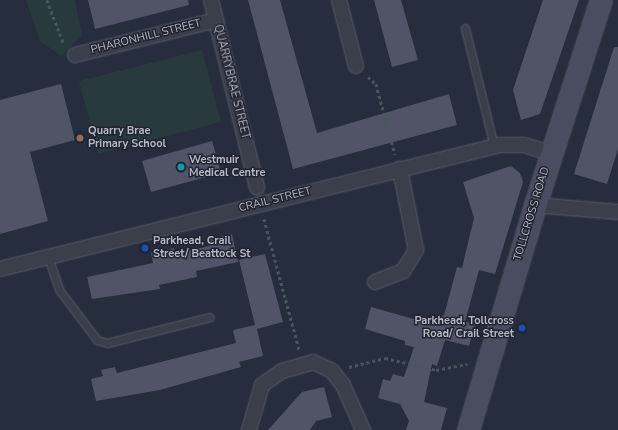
<!DOCTYPE html>
<style>
body{margin:0}
#map{position:relative;width:618px;height:430px;overflow:hidden;background:#262d3c;font-family:"Nunito Sans",sans-serif}
div>[style]{position:absolute}
.green>*{inset:0;background:#293a3e}
.building>*{inset:0;background:#4f5567}
.path>*{height:2.5px;margin-top:-1.25px;transform-origin:0;background:repeating-linear-gradient(90deg,#48575c 0 3px,transparent 0 6px)}
.roads{filter:drop-shadow(0 0 1px #585d6a) drop-shadow(0 0 1px #585d6a)}
.lane>*{height:7px;margin:-3.5px;padding:0 3.5px;transform-origin:3.5px;border-radius:3.5px;background:#3a3f4c}
.street>*{height:14px;margin:-7px;padding:0 7px;transform-origin:7px;border-radius:7px;background:#3a3f4c}
.secondary>*{height:21px;margin:-10.5px;padding:0 10.5px;transform-origin:10.5px;border-radius:10.5px;background:#484e5f}
.dots>*{width:11px;height:11px;translate:-50% -50%;box-sizing:border-box;border:2px solid #1f2431;border-radius:50%}
span{translate:-50% -50%;white-space:nowrap;text-align:center;line-height:1.15;-webkit-text-stroke:3px #1f2431;paint-order:stroke}
.street-label{font-size:11px;color:#b6bac7}
.poi-label{font-size:11px;color:#b6bac7;font-weight:700}
.left{translate:0 -50%;text-align:left}
.right{translate:-100% -50%;text-align:right}
</style>
<div id="map">
<div class="green">
<div style="clip-path:polygon(26px 0,75px 0,82px 36px,61px 56px,40px 41px)"></div>
<div style="clip-path:polygon(202px 50px,221px 122px,98px 154px,79px 81px)"></div>
</div>
<div class="building">
<div style="clip-path:polygon(88px 0,188px 0,189px 5px,95px 29px)"></div>
<div style="clip-path:polygon(248px 0,280px 0,317px 133px,449px 94px,457px 125px,293px 169px)"></div>
<div style="clip-path:polygon(374px 0,401px 0,418px 60px,392px 67px)"></div>
<div style="clip-path:polygon(543px 0,579px 0,540px 114px,521px 120px,513px 90px)"></div>
<div style="clip-path:polygon(614px 47px,618px 47px,618px 149px,607px 184px,574px 174px)"></div>
<div style="clip-path:polygon(61px 84px,75px 140px,30px 152px,48px 221px,0 234px,0 100px)"></div>
<div style="clip-path:polygon(212px 141px,221px 173px,151px 192px,142px 161px)"></div>
<div style="clip-path:polygon(511px 166px,520px 173px,523px 182px,495px 274px,479px 270px,465px 322px,475px 324px,469px 346px,445px 340px,437px 366px,432px 364px,424px 402px,447px 408px,441px 430px,406px 430px,409px 421px,400px 404px,378px 398px,383px 379px,390px 381px,393px 374px,404px 377px,414px 347px,405px 345px,405px 341px,365px 329px,371px 307px,428px 323px,444px 315px,457px 267px,462px 268px,474px 218px,463px 182px)"></div>
<div style="clip-path:polygon(232px 234px,238px 262px,196px 271px,197px 277px,159px 285px,160px 289px,92px 299px,87px 277px,153px 263px,151px 253px,174px 248px,175px 253px,210px 246px,209px 239px)"></div>
<div style="clip-path:polygon(265px 254px,283px 322px,257px 329px,263px 356px,239px 362px,241px 367px,160px 390px,96px 401px,91px 379px,103px 376px,101px 370px,115px 367px,117px 373px,236px 343px,233px 330px,255px 325px,239px 260px)"></div>
<div style="clip-path:polygon(324px 387px,332px 417px,316px 421px,310px 430px,268px 430px,302px 392px)"></div>
</div>
<div class="path">
<div style="left:47px;top:0;width:47px;rotate:68.9deg"></div>
<div style="left:368px;top:77px;width:11px;rotate:41deg"></div>
<div style="left:376px;top:84px;width:73px;rotate:74.8deg"></div>
<div style="left:264px;top:219px;width:135px;rotate:74.9deg"></div>
<div style="left:349px;top:367px;width:37px;rotate:-14deg"></div>
<div style="left:385px;top:358px;width:52px;rotate:13.2deg"></div>
<div style="left:436px;top:370px;width:32px;rotate:-11deg"></div>
</div>
<div class="roads">
<div class="lane">
<div style="left:465px;top:28px;width:122px;rotate:76.2deg"></div>
<div style="left:48px;top:257px;width:36px;rotate:71deg"></div>
<div style="left:60px;top:291px;width:61px;rotate:52.9deg"></div>
<div style="left:97px;top:340px;width:10px;rotate:17deg"></div>
<div style="left:107px;top:343px;width:106px;rotate:-14.2deg"></div>
</div>
<div class="street">
<div style="left:211px;top:0;width:193px;rotate:76.2deg"></div>
<div style="left:339px;top:0;width:68px;rotate:75.6deg"></div>
<div style="left:75px;top:55px;width:145px;rotate:-13.9deg"></div>
<div style="left:535px;top:205px;width:83px;rotate:4.8deg"></div>
<div style="left:0;top:269px;width:515px;rotate:-13.93deg"></div>
<div style="left:500px;top:145px;width:24px"></div>
<div style="left:524px;top:145px;width:28px;rotate:17deg"></div>
<div style="left:375px;top:282px;width:30px;rotate:-21deg"></div>
<div style="left:403px;top:271px;width:25px;rotate:-58deg"></div>
<div style="left:416px;top:250px;width:83px;rotate:-101.2deg"></div>
<div style="left:249px;top:430px;width:47px;rotate:-73.9deg"></div>
<div style="left:262px;top:385px;width:24px;rotate:-35deg"></div>
<div style="left:282px;top:371px;width:32px;rotate:-16deg"></div>
<div style="left:313px;top:362px;width:21px;rotate:25deg"></div>
<div style="left:332px;top:371px;width:18px;rotate:52deg"></div>
<div style="left:343px;top:385px;width:49px;rotate:66deg"></div>
</div>
<div class="secondary">
<div style="left:468px;top:430px;width:235px;rotate:-73.4deg"></div>
<div style="left:535px;top:205px;width:215px;rotate:-72.2deg"></div>
</div>
</div>
<div class="dots">
<div style="left:80px;top:138px;background:#8d6e63"></div>
<div style="left:181px;top:167px;background:#0f9aa8"></div>
<div style="left:145px;top:248px;background:#1a4fb4"></div>
<div style="left:522px;top:328px;background:#1a4fb4"></div>
</div>
<div class="street-label">
<span style="left:146px;top:37px;rotate:-14deg">PHARONHILL STREET</span>
<span style="left:231px;top:82px;rotate:76deg">QUARRYBRAE STREET</span>
<span style="left:275px;top:200px;rotate:-14deg">CRAIL STREET</span>
<span style="left:532px;top:214px;rotate:-73deg">TOLLCROSS ROAD</span>
</div>
<div class="poi-label">
<span class="left" style="left:88px;top:138px">Quarry Brae<br>Primary School</span>
<span class="left" style="left:189px;top:167px">Westmuir<br>Medical Centre</span>
<span class="left" style="left:153px;top:248px">Parkhead, Crail<br>Street/ Beattock St</span>
<span class="right" style="left:514px;top:328px">Parkhead, Tollcross<br>Road/ Crail Street</span>
</div>
</div>
